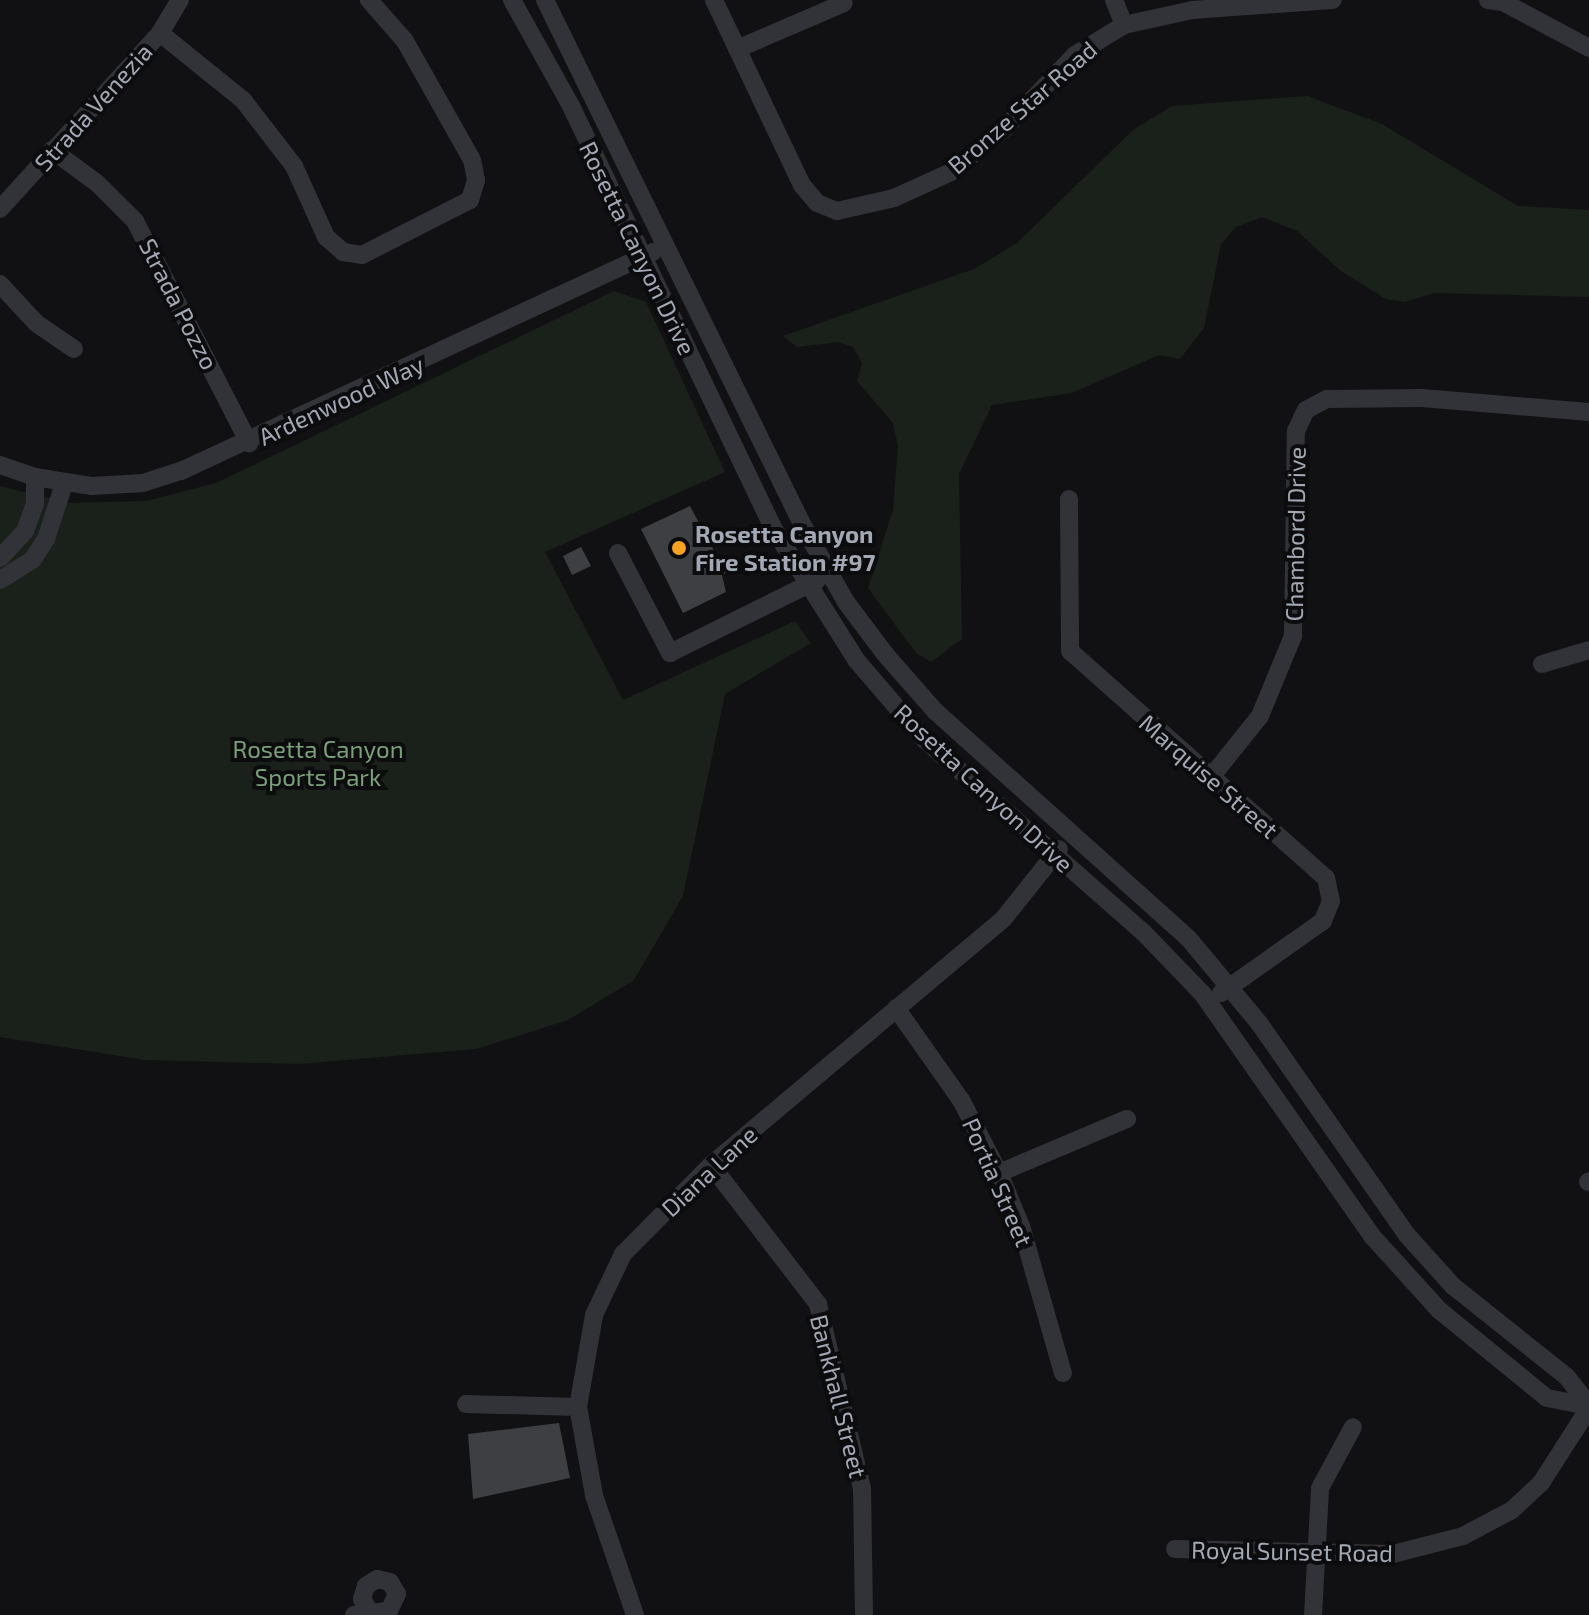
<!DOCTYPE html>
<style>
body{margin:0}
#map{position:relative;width:1589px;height:1615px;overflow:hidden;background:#111113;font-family:"Exo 2",sans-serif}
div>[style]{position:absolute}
.green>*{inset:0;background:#19211a}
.building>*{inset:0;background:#3d3f43}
.minor>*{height:18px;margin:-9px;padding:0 9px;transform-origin:9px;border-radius:9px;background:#323338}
.dots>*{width:22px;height:22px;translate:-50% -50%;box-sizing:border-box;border:4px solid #0c0c0e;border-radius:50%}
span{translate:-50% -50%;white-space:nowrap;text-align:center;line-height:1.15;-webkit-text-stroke:8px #0c0c0e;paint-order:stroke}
.street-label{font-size:24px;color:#a2a9b4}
.poi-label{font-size:24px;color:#a2a9b4;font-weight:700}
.left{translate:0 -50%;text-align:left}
.park-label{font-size:24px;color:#79a078}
</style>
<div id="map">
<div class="green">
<div style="clip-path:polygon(1307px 96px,1382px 124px,1518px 206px,1589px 210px,1589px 297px,1434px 293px,1405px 302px,1386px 299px,1342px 272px,1297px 231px,1262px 217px,1236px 227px,1221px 244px,1204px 328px,1180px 359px,1159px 355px,1072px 393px,992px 405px,959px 474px,962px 639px,931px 662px,916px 653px,868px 588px,893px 510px,898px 446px,893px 423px,857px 381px,862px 363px,853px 347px,838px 342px,797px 347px,783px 336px,974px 269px,1017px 243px,1133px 130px,1172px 106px)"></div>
<div style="clip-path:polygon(614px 291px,646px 302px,725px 472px,545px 552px,623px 700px,795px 621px,811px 643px,725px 694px,683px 896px,634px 980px,568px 1020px,476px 1049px,299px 1064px,145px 1060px,0 1037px,0 486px,68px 503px,146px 501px,216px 483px)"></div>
</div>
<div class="building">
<div style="clip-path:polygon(690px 506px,726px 573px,722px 575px,726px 592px,683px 613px,641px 529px)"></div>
<div style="clip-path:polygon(581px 547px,591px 566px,572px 575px,563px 556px)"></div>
<div style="clip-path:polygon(559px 1423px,570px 1478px,473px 1499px,468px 1434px)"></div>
</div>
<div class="minor">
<div style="left:512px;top:0;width:121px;rotate:60.9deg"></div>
<div style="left:571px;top:106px;width:471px;rotate:64.4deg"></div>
<div style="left:775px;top:531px;width:154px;rotate:57.8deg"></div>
<div style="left:857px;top:661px;width:104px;rotate:49.3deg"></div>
<div style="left:925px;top:740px;width:290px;rotate:41.4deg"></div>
<div style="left:1143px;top:932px;width:85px;rotate:46deg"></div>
<div style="left:1202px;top:993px;width:297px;rotate:55deg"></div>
<div style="left:1372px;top:1236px;width:100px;rotate:47.8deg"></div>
<div style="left:1439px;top:1310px;width:139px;rotate:39.2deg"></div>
<div style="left:1547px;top:1398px;width:43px;rotate:10.8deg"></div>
<div style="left:545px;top:0;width:584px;rotate:63.87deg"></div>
<div style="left:802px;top:524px;width:90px;rotate:60.6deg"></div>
<div style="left:846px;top:602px;width:65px;rotate:53.1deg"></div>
<div style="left:885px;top:654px;width:76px;rotate:48.7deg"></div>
<div style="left:935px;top:711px;width:341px;rotate:41.9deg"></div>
<div style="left:1189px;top:939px;width:109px;rotate:50.2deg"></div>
<div style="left:1259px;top:1023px;width:259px;rotate:55.1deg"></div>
<div style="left:1407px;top:1235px;width:69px;rotate:48deg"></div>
<div style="left:1453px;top:1286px;width:146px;rotate:38.6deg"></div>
<div style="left:1567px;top:1377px;width:36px;rotate:52deg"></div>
<div style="left:714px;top:0;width:205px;rotate:64.6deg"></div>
<div style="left:802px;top:185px;width:23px;rotate:50deg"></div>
<div style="left:817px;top:203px;width:22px;rotate:22deg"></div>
<div style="left:837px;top:211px;width:58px;rotate:-12.8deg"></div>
<div style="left:894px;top:198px;width:63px;rotate:-24.5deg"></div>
<div style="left:951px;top:172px;width:70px;rotate:-39.2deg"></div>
<div style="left:1005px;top:128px;width:101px;rotate:-46.2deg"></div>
<div style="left:1075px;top:55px;width:57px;rotate:-31.5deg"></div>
<div style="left:1124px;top:25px;width:70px;rotate:-12.4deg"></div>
<div style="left:1192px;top:10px;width:141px;rotate:-4.1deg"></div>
<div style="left:1114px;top:0;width:27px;rotate:68deg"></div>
<div style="left:1488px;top:0;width:15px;rotate:8deg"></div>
<div style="left:1503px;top:2px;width:98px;rotate:28.1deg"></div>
<div style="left:160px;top:33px;width:107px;rotate:38.9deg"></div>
<div style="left:243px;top:100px;width:83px;rotate:52.3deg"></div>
<div style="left:294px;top:166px;width:78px;rotate:65.7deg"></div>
<div style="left:326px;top:237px;width:23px;rotate:41deg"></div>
<div style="left:343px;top:252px;width:19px;rotate:9deg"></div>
<div style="left:362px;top:255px;width:121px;rotate:-27deg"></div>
<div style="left:470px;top:200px;width:21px;rotate:-73deg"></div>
<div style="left:476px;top:180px;width:20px;rotate:-101deg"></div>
<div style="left:472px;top:160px;width:137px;rotate:-119.4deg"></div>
<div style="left:405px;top:41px;width:55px;rotate:-131.3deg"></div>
<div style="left:737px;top:49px;width:116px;rotate:-23.3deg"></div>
<div style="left:52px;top:150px;width:56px;rotate:36.3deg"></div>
<div style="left:97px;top:183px;width:54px;rotate:45deg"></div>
<div style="left:135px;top:221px;width:250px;rotate:62.8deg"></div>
<div style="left:0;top:209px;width:238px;rotate:-47.7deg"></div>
<div style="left:160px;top:33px;width:39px;rotate:-59deg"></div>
<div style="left:0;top:284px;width:53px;rotate:47.3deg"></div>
<div style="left:36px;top:323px;width:46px;rotate:34.4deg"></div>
<div style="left:0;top:465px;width:37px;rotate:19deg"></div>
<div style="left:35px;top:477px;width:58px;rotate:9deg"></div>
<div style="left:92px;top:486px;width:51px;rotate:-3.4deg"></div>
<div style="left:143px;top:483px;width:40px;rotate:-18deg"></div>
<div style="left:181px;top:471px;width:520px;rotate:-24.89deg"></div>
<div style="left:1069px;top:499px;width:152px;rotate:89.6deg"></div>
<div style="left:1070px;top:651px;width:342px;rotate:41.6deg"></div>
<div style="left:1326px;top:878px;width:24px;rotate:78deg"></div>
<div style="left:1331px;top:901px;width:22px;rotate:112deg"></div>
<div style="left:1323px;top:921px;width:125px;rotate:144.8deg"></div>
<div style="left:618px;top:553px;width:113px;rotate:62.5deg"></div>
<div style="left:670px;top:653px;width:164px;rotate:-26.4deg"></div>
<div style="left:0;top:558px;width:37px;rotate:-47deg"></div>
<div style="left:25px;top:531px;width:29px;rotate:-70deg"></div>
<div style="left:35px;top:504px;width:27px;rotate:-90deg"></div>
<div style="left:0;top:580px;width:39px;rotate:-32deg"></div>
<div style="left:33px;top:559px;width:24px;rotate:-57deg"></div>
<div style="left:46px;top:539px;width:58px;rotate:-71.9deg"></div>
<div style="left:1542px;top:664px;width:49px;rotate:-16.6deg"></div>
<div style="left:1211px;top:777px;width:78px;rotate:-51.2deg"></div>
<div style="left:1260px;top:716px;width:87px;rotate:-67.6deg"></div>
<div style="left:1293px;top:636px;width:205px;rotate:-89.2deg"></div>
<div style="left:1296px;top:431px;width:23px;rotate:-65deg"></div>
<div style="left:1306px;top:410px;width:24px;rotate:-28deg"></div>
<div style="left:1327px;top:399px;width:95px;rotate:-0.6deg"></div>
<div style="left:1422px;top:398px;width:168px;rotate:4.8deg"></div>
<div style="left:896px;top:1008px;width:113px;rotate:54.8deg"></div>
<div style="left:961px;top:1100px;width:82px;rotate:62.5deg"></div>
<div style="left:999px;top:1173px;width:57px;rotate:67.5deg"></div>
<div style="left:1021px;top:1226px;width:153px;rotate:74.1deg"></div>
<div style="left:711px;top:1165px;width:175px;rotate:52.4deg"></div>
<div style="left:818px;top:1304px;width:189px;rotate:76.6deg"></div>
<div style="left:862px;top:1488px;width:127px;rotate:89.1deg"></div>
<div style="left:999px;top:1173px;width:139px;rotate:-22.9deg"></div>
<div style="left:1588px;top:1182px;width:1px;rotate:-45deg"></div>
<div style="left:466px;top:1404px;width:112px;rotate:1.5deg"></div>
<div style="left:1175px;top:1549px;width:218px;rotate:1.3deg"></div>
<div style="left:1393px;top:1554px;width:72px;rotate:-14.4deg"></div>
<div style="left:1463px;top:1536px;width:55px;rotate:-28deg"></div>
<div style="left:1512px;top:1510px;width:40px;rotate:-43deg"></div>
<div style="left:1541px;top:1483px;width:89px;rotate:-57.4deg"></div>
<div style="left:354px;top:1615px;width:35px;rotate:-7deg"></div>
<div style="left:389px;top:1611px;width:19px;rotate:-65deg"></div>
<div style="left:397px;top:1594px;width:14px;rotate:-120deg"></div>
<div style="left:390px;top:1582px;width:13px;rotate:-167deg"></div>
<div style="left:377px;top:1579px;width:13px;rotate:148deg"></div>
<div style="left:366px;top:1586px;width:14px;rotate:107deg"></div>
<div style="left:362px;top:1599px;width:13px;rotate:58deg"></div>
<div style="left:635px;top:1615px;width:127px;rotate:-108.9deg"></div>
<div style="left:594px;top:1495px;width:89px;rotate:-100.3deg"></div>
<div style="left:578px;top:1407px;width:93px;rotate:-80.1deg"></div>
<div style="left:594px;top:1315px;width:68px;rotate:-64.6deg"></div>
<div style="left:623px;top:1254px;width:125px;rotate:-45.3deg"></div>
<div style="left:711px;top:1165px;width:383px;rotate:-40.1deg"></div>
<div style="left:1004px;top:918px;width:88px;rotate:-51.4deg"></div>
<div style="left:1313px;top:1615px;width:127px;rotate:-86.8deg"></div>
<div style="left:1320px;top:1488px;width:69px;rotate:-61.6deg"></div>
</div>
<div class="dots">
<div style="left:679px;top:548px;background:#f7a125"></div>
</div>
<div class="street-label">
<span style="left:93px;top:107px;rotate:-48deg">Strada Venezia</span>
<span style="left:1022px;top:107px;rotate:-41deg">Bronze Star Road</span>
<span style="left:638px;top:248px;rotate:64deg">Rosetta Canyon Drive</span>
<span style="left:179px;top:304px;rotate:63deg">Strada Pozzo</span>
<span style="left:341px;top:400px;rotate:-25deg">Ardenwood Way</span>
<span style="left:1295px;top:534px;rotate:-89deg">Chambord Drive</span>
<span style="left:1209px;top:776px;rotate:41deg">Marquise Street</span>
<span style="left:984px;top:788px;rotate:43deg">Rosetta Canyon Drive</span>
<span style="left:709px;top:1171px;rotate:-43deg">Diana Lane</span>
<span style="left:998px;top:1182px;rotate:66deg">Portia Street</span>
<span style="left:839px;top:1396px;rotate:76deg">Bankhall Street</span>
<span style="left:1292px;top:1551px;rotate:1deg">Royal Sunset Road</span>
</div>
<div class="poi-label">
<span class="left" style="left:695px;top:548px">Rosetta Canyon<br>Fire Station #97</span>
</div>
<div class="park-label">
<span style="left:318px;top:763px">Rosetta Canyon<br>Sports Park</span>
</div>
</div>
